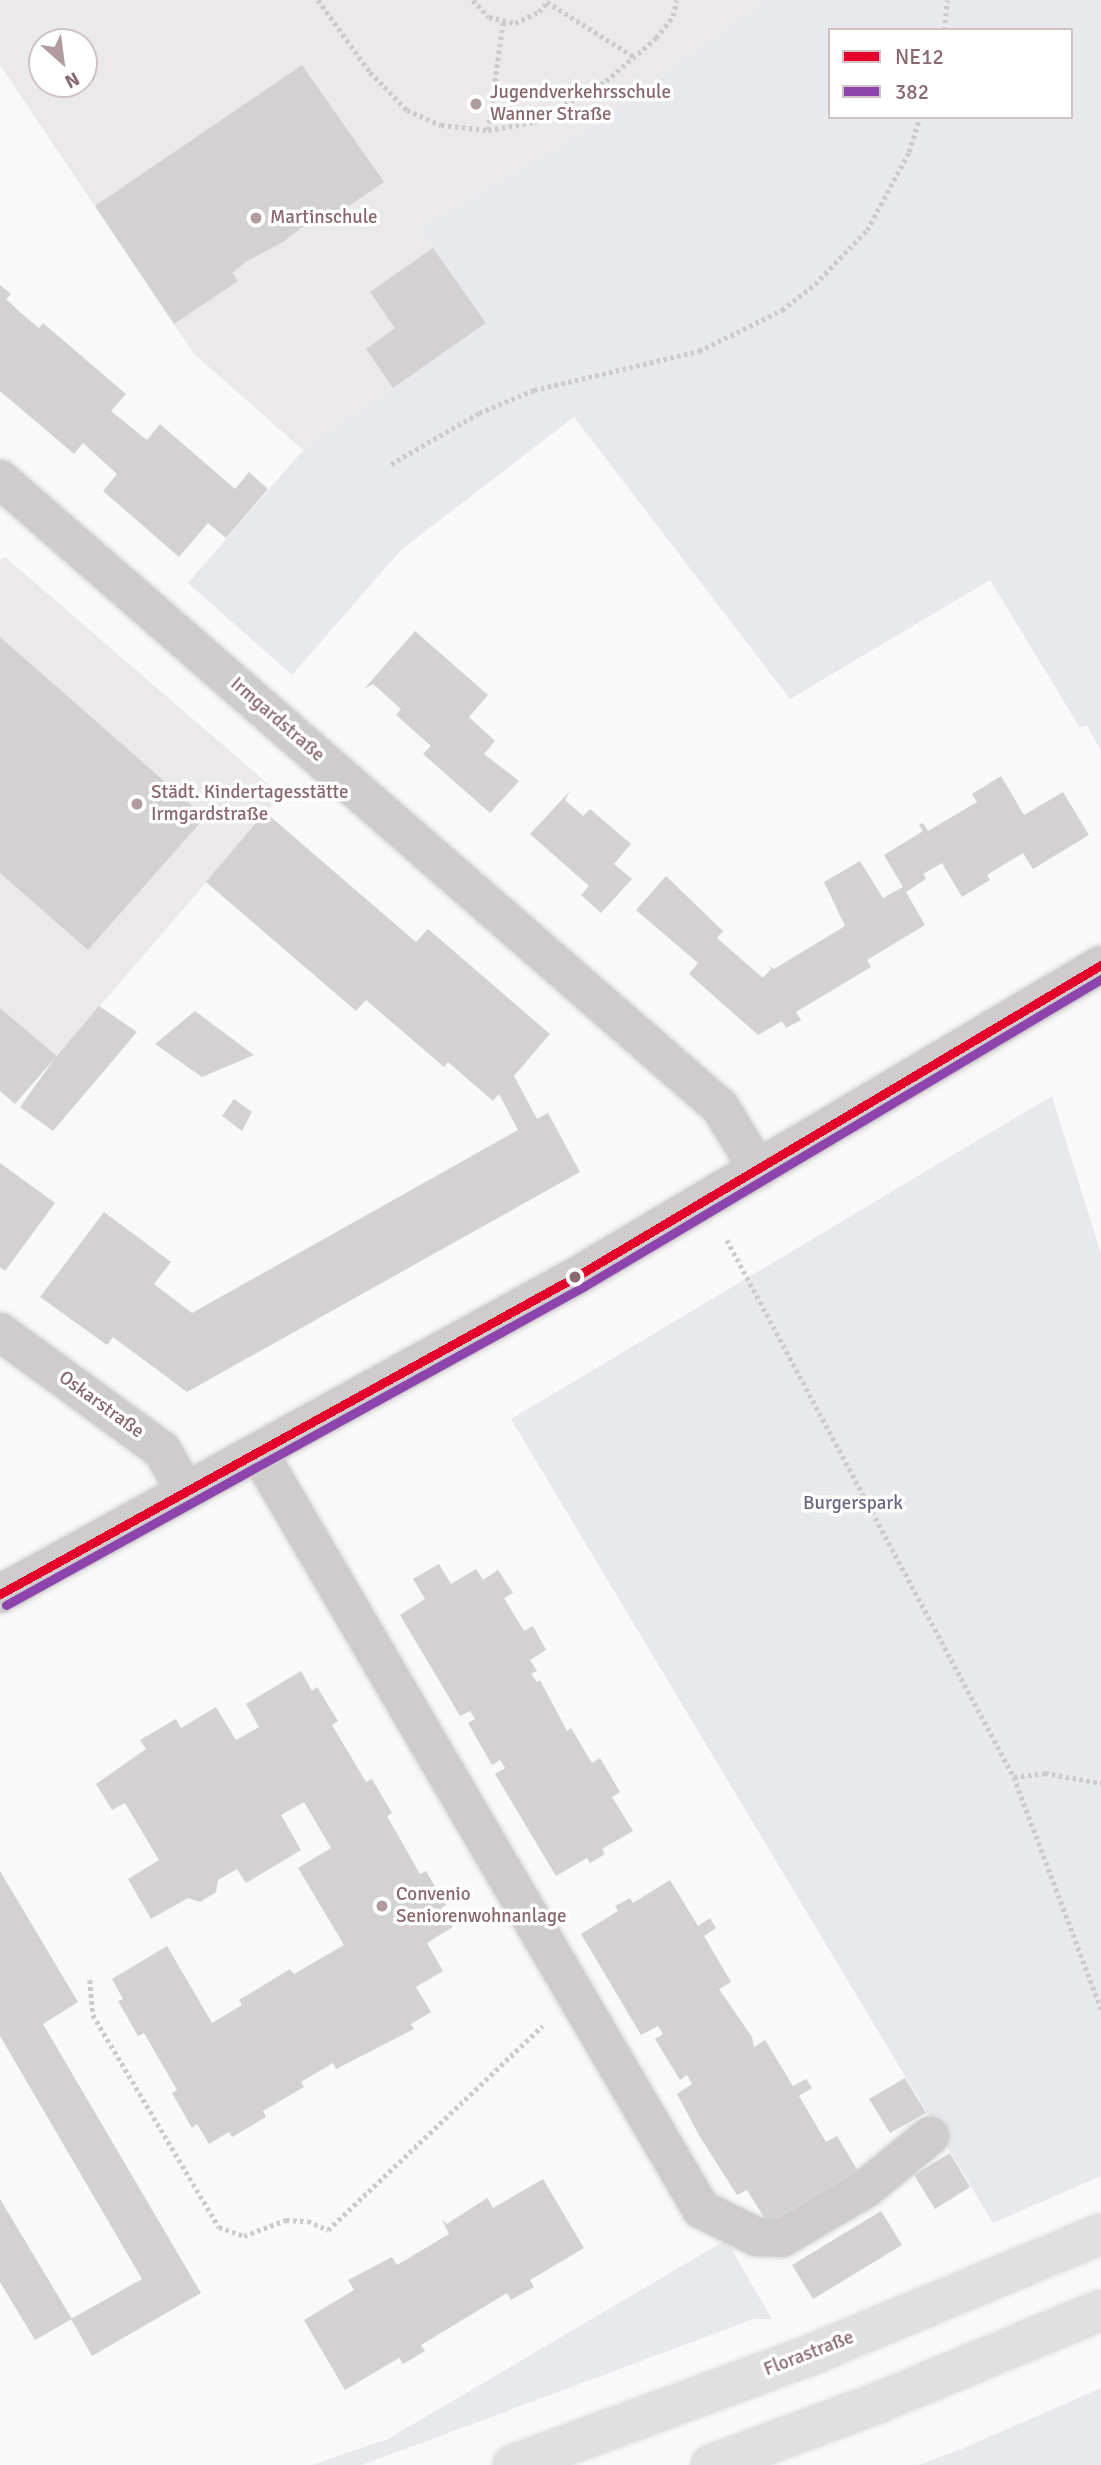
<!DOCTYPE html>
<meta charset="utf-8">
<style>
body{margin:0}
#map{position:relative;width:1101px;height:2465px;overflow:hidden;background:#f9f9f9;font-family:Signika,sans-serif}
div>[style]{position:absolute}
.built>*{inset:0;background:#ebe9e9}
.green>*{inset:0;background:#e8e9ed}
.building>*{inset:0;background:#d4d1d2}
.path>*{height:4.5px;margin-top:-2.25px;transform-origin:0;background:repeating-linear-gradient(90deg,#cccaca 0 3.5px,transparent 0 7px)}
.roads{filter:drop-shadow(0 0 2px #d7d5d5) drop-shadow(0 0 2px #d7d5d5)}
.minor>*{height:38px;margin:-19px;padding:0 19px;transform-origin:19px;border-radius:19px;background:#cecccd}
.major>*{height:38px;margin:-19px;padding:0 19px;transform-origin:19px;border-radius:19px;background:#e1e0e0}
.bus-1>*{height:9px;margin:-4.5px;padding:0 4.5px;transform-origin:4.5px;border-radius:4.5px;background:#e4002b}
.bus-2>*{height:9px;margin:-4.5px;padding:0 4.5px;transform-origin:4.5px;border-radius:4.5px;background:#8e44ad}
.dots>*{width:19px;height:19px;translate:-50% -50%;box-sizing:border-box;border:4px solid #fff;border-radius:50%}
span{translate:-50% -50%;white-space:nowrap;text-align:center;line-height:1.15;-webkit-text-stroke:7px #fff;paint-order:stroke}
.poi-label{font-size:19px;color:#89686f}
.left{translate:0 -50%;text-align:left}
.street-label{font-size:19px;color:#89686f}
.park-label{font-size:19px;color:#6b6780}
.legend{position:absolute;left:828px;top:28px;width:245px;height:91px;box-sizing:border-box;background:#fff;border:2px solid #d0c3c5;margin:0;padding:9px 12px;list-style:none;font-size:21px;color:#89686f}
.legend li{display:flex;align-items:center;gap:14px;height:35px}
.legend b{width:35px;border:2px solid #d0c3c5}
.north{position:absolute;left:28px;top:28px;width:70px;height:70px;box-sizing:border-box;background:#fff;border:2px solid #d0c3c5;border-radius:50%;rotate:152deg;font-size:19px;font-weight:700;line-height:28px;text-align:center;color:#89686f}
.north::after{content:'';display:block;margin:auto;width:24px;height:32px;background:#b09b9f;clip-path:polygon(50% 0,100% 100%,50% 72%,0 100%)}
</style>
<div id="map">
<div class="built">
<div style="clip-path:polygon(evenodd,0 0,767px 0,568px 142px,418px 229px,486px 323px,303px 450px,194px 354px,0 65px,0 0,42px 42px,84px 42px,84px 84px,42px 84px,42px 42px)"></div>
<div style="clip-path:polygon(5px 557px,281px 795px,57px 1056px,0 1008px,0 560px)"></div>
</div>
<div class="green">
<div style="clip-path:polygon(evenodd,767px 0,1101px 0,1101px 751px,1087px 725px,1080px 728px,990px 580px,790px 699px,574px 417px,401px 550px,292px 675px,188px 583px,303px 450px,486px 323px,418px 229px,568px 142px,767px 0,830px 30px,1071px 30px,1071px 117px,830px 117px,830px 30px)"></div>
<div style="clip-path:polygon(1052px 1096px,1101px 1254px,1101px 2176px,993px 2223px,511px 1419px)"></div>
<div style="clip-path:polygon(726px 2240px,772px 2319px,754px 2319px,362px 2465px,312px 2465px,388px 2439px)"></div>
<div style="clip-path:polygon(1101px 2388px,1101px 2465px,918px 2465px,964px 2448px)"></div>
</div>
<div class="building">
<div style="clip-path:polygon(302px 65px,384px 182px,321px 225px,315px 217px,283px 242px,247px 261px,232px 273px,238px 281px,174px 324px,95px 206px)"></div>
<div style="clip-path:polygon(433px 248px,486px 323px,393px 388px,366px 349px,395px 328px,370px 292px)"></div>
<div style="clip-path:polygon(0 285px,11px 294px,6px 299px,22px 314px,39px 328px,43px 323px,126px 394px,111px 411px,147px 440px,160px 424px,235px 489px,249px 472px,268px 489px,226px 538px,208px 523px,179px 557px,103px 491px,117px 474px,83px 443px,74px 454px,0 391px)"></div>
<div style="clip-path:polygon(415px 631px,488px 695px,469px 717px,495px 741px,484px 754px,519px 781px,490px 813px,423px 754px,431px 746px,396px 715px,401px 709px,373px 684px,364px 689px)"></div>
<div style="clip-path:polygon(0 637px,205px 817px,88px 950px,0 873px)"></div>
<div style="clip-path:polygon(1001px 776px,1024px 815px,1063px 792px,1089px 835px,1033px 869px,1023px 853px,987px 875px,990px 880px,962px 897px,942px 863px,923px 874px,926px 879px,906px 892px,925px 925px,867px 960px,871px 967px,796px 1012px,801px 1020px,786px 1028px,782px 1021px,758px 1035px,689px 974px,698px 963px,636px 910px,666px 876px,723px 931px,717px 938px,763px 978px,771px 969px,768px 965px,774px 969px,845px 926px,824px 882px,860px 861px,883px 898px,903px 887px,884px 855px,923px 831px,919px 825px,923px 823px,928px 831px,977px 802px,972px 794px)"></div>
<div style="clip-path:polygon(570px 791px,565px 800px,583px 816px,590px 809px,631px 844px,614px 864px,632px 879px,601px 913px,581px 895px,589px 886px,530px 834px)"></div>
<div style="clip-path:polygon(265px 812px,416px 942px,428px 929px,550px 1034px,514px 1076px,537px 1119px,548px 1113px,580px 1172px,187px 1392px,113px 1337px,107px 1345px,40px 1297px,104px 1212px,171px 1262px,154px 1284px,192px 1313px,518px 1130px,499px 1094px,493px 1101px,448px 1062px,444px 1067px,366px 1000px,356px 1011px,206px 882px)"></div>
<div style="clip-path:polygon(99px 1006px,137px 1032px,53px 1131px,20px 1107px,55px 1058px,15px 1104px,0 1091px,0 1008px,57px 1056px)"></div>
<div style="clip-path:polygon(195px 1011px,254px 1055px,202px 1077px,155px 1044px)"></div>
<div style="clip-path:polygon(234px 1099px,252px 1112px,242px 1131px,222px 1116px)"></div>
<div style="clip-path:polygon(0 1163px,55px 1203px,5px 1271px,0 1267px)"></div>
<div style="clip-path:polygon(439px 1564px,451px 1584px,476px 1569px,483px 1580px,498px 1570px,513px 1593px,504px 1598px,524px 1631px,533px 1626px,546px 1650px,530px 1660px,537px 1671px,531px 1674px,537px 1682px,540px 1680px,567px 1731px,571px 1728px,592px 1763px,600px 1758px,620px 1792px,612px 1797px,633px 1831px,602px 1849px,605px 1854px,590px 1863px,587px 1858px,556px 1876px,495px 1774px,505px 1768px,500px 1760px,492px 1765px,468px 1723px,475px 1719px,470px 1711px,460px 1716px,400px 1615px,425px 1599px,413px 1579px)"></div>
<div style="clip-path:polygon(301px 1671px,312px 1691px,317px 1687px,338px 1721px,332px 1725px,366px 1782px,372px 1779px,392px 1813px,387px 1816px,420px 1874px,426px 1871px,446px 1905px,441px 1908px,453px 1927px,427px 1943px,443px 1971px,416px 1987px,431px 2012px,411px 2024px,414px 2029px,336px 2069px,333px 2063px,301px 2082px,304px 2087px,263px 2111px,266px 2117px,232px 2137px,229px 2132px,209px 2144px,197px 2124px,192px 2128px,172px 2093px,177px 2090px,144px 2033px,138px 2036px,118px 2001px,123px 1999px,112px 1979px,167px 1946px,212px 2023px,242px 2005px,239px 2000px,290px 1969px,294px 1974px,344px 1945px,298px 1868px,331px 1848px,304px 1802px,281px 1815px,301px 1850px,246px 1883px,237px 1869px,218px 1880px,216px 1892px,200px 1902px,188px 1898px,151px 1919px,128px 1879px,159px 1860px,125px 1803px,112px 1810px,96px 1784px,146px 1749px,140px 1740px,176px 1719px,181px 1728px,216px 1707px,236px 1740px,259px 1727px,246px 1704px)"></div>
<div style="clip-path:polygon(0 1871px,78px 2002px,43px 2024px,201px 2293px,92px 2356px,71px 2319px,142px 2279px,0 2036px)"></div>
<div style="clip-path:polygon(670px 1880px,698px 1926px,710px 1918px,716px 1928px,704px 1936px,731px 1982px,719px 1989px,752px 2037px,754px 2047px,765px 2040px,793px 2086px,806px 2079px,812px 2088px,799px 2096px,826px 2142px,837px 2136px,858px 2171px,768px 2224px,747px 2190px,737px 2195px,700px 2137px,677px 2094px,692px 2084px,687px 2075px,680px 2080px,655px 2039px,663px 2034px,658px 2026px,641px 2035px,581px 1934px,618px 1911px,615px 1906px,630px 1898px,633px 1903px)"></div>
<div style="clip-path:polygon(905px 2078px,926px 2113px,890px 2133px,869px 2099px)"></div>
<div style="clip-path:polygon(950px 2153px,970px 2187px,935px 2209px,914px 2175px)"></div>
<div style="clip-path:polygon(543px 2179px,584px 2248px,530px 2280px,534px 2287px,511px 2300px,507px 2293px,421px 2345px,425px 2351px,403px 2364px,399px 2358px,345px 2390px,304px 2320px,354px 2290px,348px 2280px,392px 2257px,397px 2265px,449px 2234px,442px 2220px,447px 2224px,487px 2198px,493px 2208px)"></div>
<div style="clip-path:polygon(0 2199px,72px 2319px,35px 2340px,0 2282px)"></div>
<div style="clip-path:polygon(881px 2211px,902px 2245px,813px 2299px,792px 2265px)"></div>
</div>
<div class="path">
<div style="left:318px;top:0;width:89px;rotate:54.2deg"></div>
<div style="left:370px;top:72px;width:53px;rotate:45.8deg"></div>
<div style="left:407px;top:110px;width:37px;rotate:24deg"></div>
<div style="left:441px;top:125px;width:47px;rotate:6.1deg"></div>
<div style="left:488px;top:130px;width:47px;rotate:-9.9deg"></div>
<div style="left:534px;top:122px;width:83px;rotate:-29.7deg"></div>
<div style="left:606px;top:81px;width:66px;rotate:-40.7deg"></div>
<div style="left:656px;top:38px;width:28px;rotate:-52deg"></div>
<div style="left:673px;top:16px;width:16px;rotate:-79deg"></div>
<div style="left:473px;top:0;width:23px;rotate:47deg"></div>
<div style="left:489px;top:17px;width:27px;rotate:13deg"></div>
<div style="left:515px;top:23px;width:26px;rotate:-25deg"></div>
<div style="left:539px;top:12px;width:13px;rotate:-51deg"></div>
<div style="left:547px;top:2px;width:105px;rotate:32.2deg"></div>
<div style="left:944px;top:30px;width:30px;rotate:-84deg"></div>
<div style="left:488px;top:130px;width:109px;rotate:-82.1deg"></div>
<div style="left:391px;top:464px;width:102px;rotate:-30.1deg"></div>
<div style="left:479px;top:413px;width:60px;rotate:-22.7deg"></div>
<div style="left:534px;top:390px;width:170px;rotate:-13.3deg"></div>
<div style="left:699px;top:351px;width:93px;rotate:-26.3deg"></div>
<div style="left:782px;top:310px;width:42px;rotate:-38.2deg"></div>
<div style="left:815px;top:284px;width:75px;rotate:-46.1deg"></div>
<div style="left:867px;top:230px;width:89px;rotate:-61.7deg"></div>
<div style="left:909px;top:152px;width:37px;rotate:-73deg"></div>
<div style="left:727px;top:1240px;width:609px;rotate:61.88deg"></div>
<div style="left:1014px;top:1777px;width:248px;rotate:69.4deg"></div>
<div style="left:1014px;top:1777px;width:31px;rotate:-7deg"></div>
<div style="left:1045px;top:1773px;width:57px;rotate:10.1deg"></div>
<div style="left:90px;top:1980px;width:35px;rotate:85deg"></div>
<div style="left:93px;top:2015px;width:247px;rotate:59.3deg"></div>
<div style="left:219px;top:2227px;width:27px;rotate:20deg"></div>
<div style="left:244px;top:2236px;width:45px;rotate:-20.9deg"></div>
<div style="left:286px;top:2220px;width:22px;rotate:3deg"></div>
<div style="left:308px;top:2221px;width:22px;rotate:24deg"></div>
<div style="left:328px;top:2230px;width:296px;rotate:-43.6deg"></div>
</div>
<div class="roads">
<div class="minor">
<div style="left:0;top:479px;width:955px;rotate:41.1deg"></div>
<div style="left:720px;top:1107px;width:73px;rotate:58.5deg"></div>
<div style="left:0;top:1332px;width:200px;rotate:36.1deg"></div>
<div style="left:162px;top:1450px;width:48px;rotate:60.3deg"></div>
<div style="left:259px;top:1453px;width:876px;rotate:59.69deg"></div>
<div style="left:701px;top:2209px;width:63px;rotate:26.6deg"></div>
<div style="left:757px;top:2237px;width:25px;rotate:2deg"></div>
<div style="left:782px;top:2238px;width:96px;rotate:-30.6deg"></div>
<div style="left:865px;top:2189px;width:84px;rotate:-39.2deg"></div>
<div style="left:0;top:1594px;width:659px;rotate:-28.86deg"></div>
<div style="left:577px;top:1276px;width:609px;rotate:-30.69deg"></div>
</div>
<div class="major">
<div style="left:513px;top:2465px;width:322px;rotate:-20.3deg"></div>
<div style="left:815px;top:2353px;width:310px;rotate:-22.6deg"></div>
<div style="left:711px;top:2465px;width:180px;rotate:-20.4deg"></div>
<div style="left:880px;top:2402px;width:239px;rotate:-22.6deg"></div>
</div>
</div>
<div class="bus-1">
<div style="left:0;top:1594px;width:659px;rotate:-28.86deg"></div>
<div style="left:577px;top:1276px;width:609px;rotate:-30.69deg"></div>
</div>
<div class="bus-2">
<div style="left:6px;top:1605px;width:659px;rotate:-28.86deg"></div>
<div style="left:583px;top:1287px;width:603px;rotate:-30.74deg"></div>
</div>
<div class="dots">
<div style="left:476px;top:104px;background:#b09b9f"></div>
<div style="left:256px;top:218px;background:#b09b9f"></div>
<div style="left:137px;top:804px;background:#b09b9f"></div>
<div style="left:575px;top:1277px;background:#89686f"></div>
<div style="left:382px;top:1906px;background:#b09b9f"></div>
</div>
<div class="poi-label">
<span class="left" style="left:490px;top:104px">Jugendverkehrsschule<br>Wanner Straße</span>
<span class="left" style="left:270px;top:218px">Martinschule</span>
<span class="left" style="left:151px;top:804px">Städt. Kindertagesstätte<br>Irmgardstraße</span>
<span class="left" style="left:396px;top:1906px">Convenio<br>Seniorenwohnanlage</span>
</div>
<div class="street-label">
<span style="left:277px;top:720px;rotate:41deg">Irmgardstraße</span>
<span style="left:101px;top:1405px;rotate:36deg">Oskarstraße</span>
<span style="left:809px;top:2354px;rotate:-21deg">Florastraße</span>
</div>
<div class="park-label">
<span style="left:853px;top:1504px">Burgerspark</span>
</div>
<ul class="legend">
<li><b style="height:9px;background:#e4002b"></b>NE12</li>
<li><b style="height:9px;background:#8e44ad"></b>382</li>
</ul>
<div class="north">N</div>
</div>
